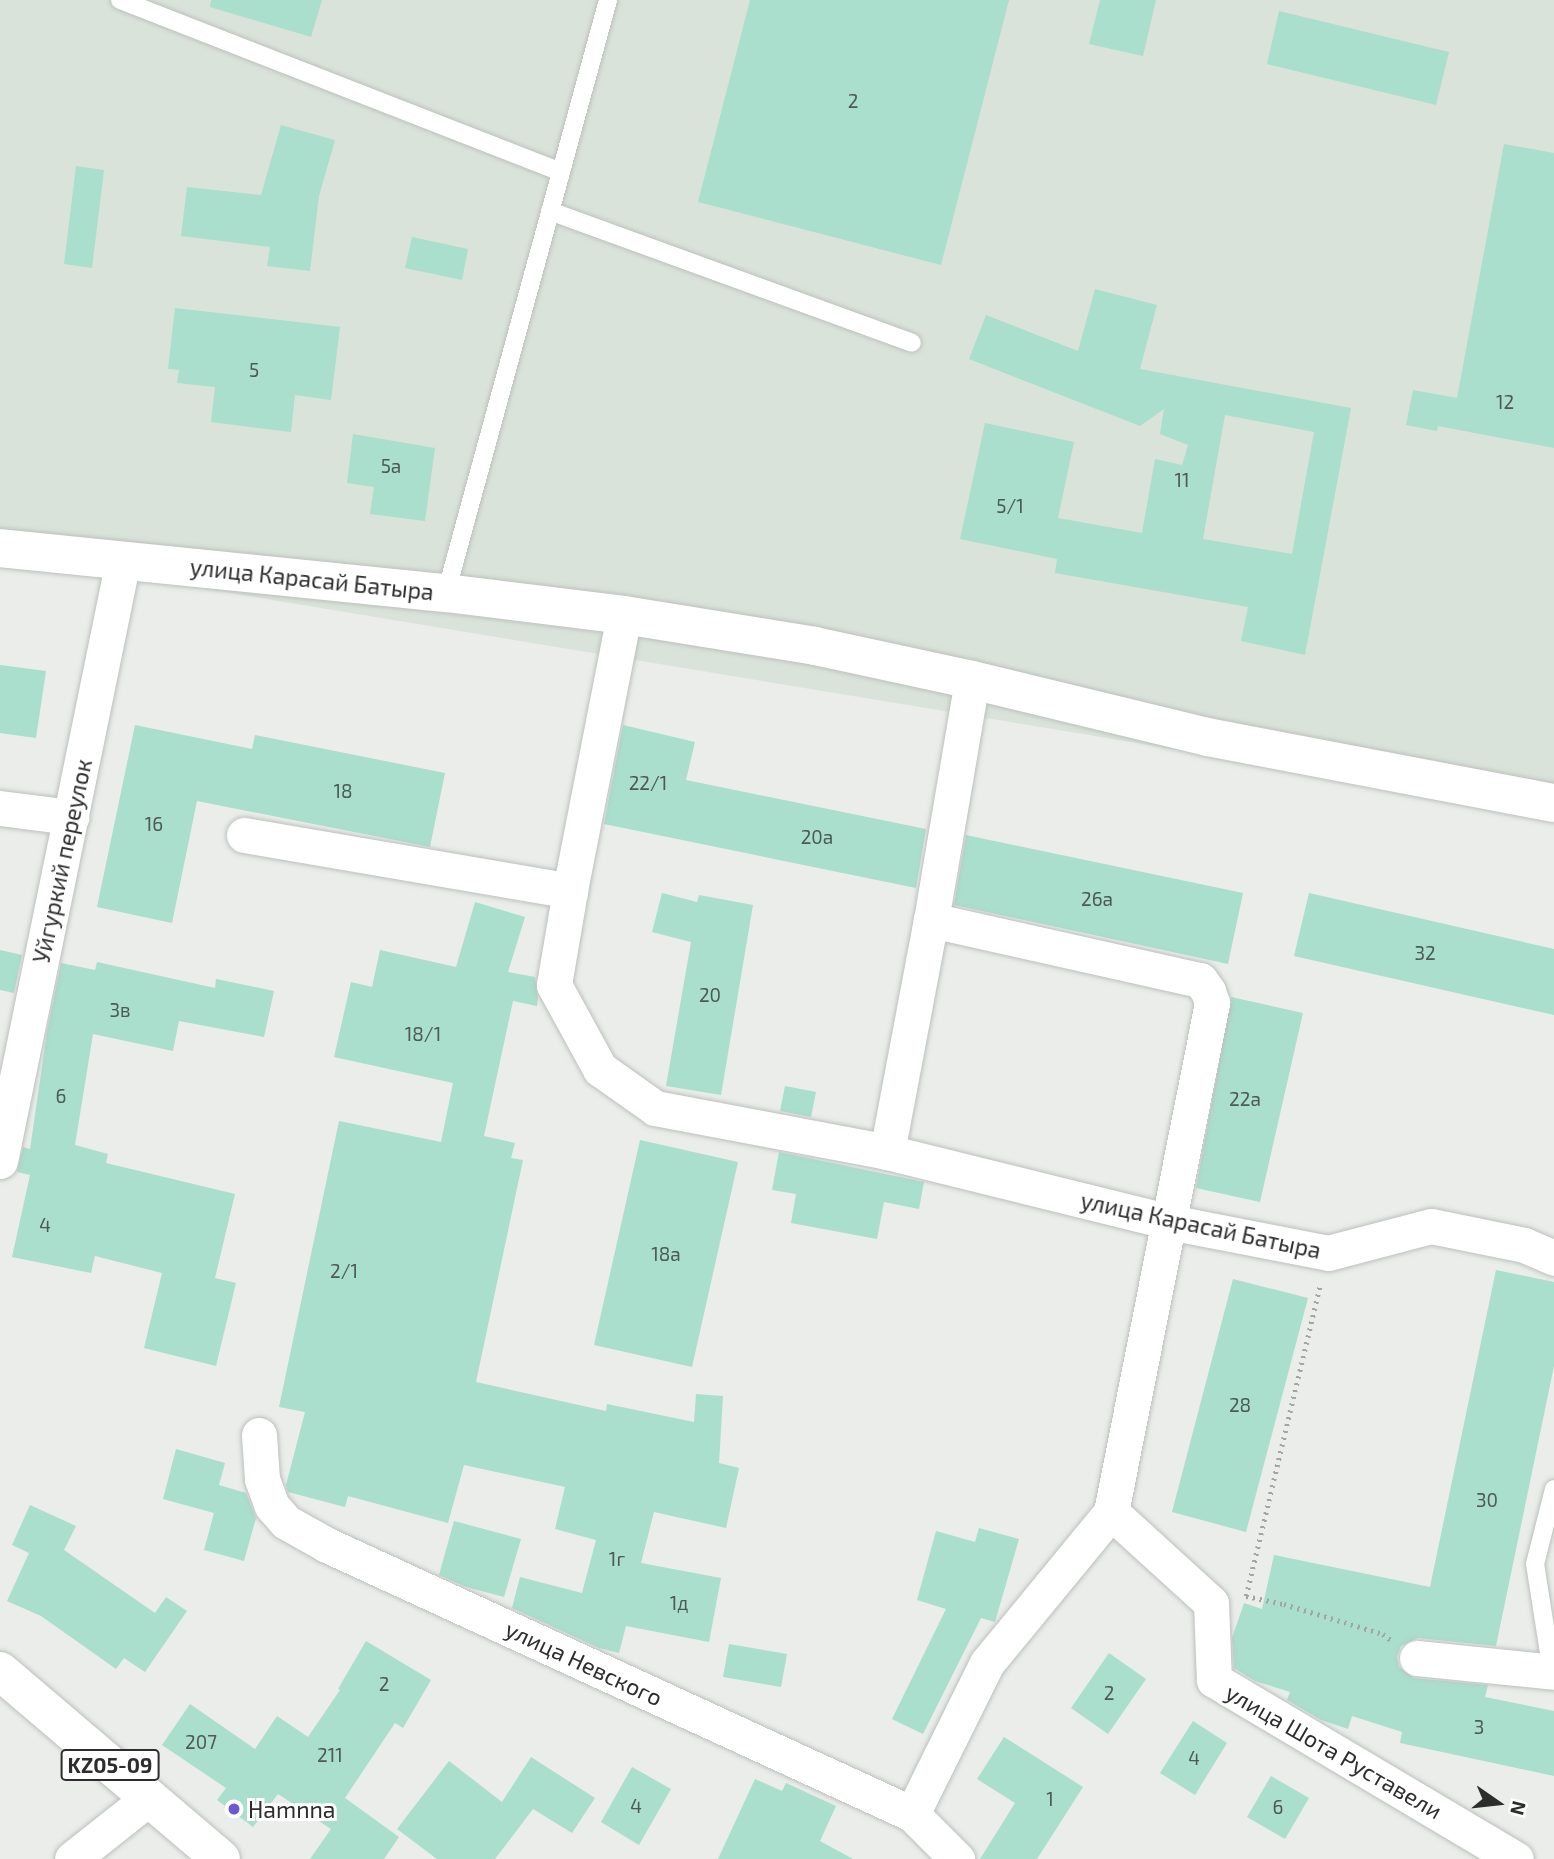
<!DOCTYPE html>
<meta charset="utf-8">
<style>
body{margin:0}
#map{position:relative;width:1554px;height:1859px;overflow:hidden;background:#eaedea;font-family:"Exo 2",sans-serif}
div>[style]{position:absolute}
.built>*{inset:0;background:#dae3da}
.building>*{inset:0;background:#aadecd}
.path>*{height:4.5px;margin-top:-2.25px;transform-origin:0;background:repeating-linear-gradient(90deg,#a3a5a3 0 2px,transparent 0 7px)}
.roads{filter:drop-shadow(0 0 2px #bcc0bc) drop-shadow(0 0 2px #bcc0bc)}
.lane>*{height:18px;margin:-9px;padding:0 9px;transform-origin:9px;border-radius:9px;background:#fff}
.street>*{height:35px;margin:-17.5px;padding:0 17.5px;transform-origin:17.5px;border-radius:17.5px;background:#fff}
.secondary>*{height:38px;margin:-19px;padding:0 19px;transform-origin:19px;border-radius:19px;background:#fff}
.primary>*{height:38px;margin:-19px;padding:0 19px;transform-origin:19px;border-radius:19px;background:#fff}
.dots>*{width:19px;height:19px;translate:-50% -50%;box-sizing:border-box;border:4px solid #fff;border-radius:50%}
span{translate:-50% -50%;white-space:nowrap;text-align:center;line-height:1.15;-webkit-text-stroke:6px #fff;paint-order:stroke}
.number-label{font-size:19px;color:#4c5954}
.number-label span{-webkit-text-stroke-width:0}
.shield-label span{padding:2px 5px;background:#fff;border:2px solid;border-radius:5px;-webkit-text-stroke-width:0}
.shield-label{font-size:21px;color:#2c2d2c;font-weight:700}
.street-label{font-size:23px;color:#2c2d2c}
.poi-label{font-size:23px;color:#2c2d2c}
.left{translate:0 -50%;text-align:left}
.north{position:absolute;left:1463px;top:1768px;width:70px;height:70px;-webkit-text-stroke:5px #fff;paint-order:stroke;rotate:104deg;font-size:19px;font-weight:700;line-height:28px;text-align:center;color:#2c2d2c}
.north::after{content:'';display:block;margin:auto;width:24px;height:32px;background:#2c2d2c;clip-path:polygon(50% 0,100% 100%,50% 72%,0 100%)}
</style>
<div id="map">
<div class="built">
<div style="clip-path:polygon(0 0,1554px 0,1554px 812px,0 555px)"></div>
</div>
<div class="building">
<div style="clip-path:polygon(211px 0,322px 0,311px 37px,210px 7px)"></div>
<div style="clip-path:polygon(750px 0,1009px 0,941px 265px,698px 202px)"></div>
<div style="clip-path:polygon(1100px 0,1156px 0,1143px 56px,1089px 44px)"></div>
<div style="clip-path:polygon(1279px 11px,1449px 52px,1436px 105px,1267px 64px)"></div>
<div style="clip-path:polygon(281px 125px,335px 140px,319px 196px,310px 271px,267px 266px,270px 247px,181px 236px,187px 187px,261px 195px)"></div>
<div style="clip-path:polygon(1504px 144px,1554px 153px,1554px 448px,1438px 426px,1437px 431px,1406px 425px,1413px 390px,1457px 398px)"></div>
<div style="clip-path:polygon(76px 166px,104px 170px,92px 268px,64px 264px)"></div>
<div style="clip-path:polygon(412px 237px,468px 249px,462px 280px,405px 268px)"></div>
<div style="clip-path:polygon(evenodd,1095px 289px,1157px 305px,1140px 369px,1351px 408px,1305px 655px,1241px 641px,1248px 607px,1055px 573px,1057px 559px,960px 539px,985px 423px,1074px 442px,1058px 518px,1142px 533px,1155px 459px,1182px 465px,1188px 445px,1160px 434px,1164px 409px,1140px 426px,969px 359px,986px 315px,1078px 351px,1095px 289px,1225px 415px,1314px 432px,1292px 554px,1203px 539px,1225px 415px)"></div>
<div style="clip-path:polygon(175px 308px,340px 327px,331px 400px,295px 395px,291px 432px,211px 422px,215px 387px,177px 383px,179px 370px,168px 369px)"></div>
<div style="clip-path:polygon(353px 434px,435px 448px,425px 521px,370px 514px,374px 487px,347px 483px)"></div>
<div style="clip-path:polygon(0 665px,46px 671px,36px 738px,0 733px)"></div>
<div style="clip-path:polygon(135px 725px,252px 749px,255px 735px,445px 773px,430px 847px,197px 801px,172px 923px,97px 907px)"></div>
<div style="clip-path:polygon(623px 725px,695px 742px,686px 780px,926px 829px,916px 888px,604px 824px)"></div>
<div style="clip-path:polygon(966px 835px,1243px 893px,1228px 964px,954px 905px)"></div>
<div style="clip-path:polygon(662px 893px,697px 902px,699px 895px,753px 905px,721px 1095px,666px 1086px,691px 942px,652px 932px)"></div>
<div style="clip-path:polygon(1309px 893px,1554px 949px,1554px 1015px,1294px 956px)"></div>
<div style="clip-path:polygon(475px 902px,525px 917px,508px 972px,535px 977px,538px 998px,537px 1006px,513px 1001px,484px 1136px,515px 1143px,511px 1158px,523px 1160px,476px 1382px,606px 1411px,607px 1404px,694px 1422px,696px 1394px,723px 1396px,719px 1463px,739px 1468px,726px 1528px,654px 1512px,641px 1563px,721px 1578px,709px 1642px,626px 1626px,619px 1653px,599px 1648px,512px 1608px,520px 1577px,582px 1593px,596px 1540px,555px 1529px,565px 1487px,464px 1465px,448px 1523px,348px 1496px,345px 1507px,288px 1492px,286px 1485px,305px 1412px,279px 1407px,339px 1121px,441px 1142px,453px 1083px,334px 1057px,351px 982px,372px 987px,380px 950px,456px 967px)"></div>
<div style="clip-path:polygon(0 950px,22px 955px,14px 993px,0 990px)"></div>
<div style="clip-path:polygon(97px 962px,215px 988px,216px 979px,274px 991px,264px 1037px,179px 1021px,173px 1051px,93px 1034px,75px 1145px,108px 1154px,106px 1163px,235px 1194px,215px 1278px,236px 1283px,216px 1366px,144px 1348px,162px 1273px,95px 1256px,91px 1273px,12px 1257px,30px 1175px,17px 1172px,23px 1147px,30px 1149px,47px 1032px,61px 963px,95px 970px)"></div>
<div style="clip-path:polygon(1231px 997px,1303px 1013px,1260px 1202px,1196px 1188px)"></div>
<div style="clip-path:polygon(785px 1086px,816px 1092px,811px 1117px,780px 1111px)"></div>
<div style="clip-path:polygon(640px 1140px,738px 1162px,692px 1367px,594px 1345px)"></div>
<div style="clip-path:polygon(779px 1152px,924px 1182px,919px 1209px,884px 1202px,877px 1239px,791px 1223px,796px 1194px,772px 1190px)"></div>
<div style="clip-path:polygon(1496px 1270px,1554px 1282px,1554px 1366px,1496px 1646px,1418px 1638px,1401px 1646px,1397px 1657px,1399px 1667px,1414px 1678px,1488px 1685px,1485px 1697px,1554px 1711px,1554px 1776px,1400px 1743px,1402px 1732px,1352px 1716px,1348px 1729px,1321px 1720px,1287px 1700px,1290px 1692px,1255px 1681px,1234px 1668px,1232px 1638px,1244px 1603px,1262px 1609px,1274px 1555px,1430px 1587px)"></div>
<div style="clip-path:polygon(1233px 1279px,1308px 1298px,1246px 1532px,1172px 1512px)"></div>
<div style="clip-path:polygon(176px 1449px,225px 1463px,219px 1485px,246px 1493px,256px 1518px,244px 1561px,204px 1550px,214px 1513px,163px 1499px)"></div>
<div style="clip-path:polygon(30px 1505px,76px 1526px,64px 1550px,155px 1613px,166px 1597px,187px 1611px,145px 1672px,124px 1658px,116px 1669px,41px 1616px,7px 1601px,29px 1553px,12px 1545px)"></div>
<div style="clip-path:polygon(454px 1521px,521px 1539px,504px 1597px,466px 1587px,439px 1575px)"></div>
<div style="clip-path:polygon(979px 1528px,1019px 1539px,995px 1622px,981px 1618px,923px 1734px,892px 1719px,946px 1609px,917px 1600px,936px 1531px,975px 1542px)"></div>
<div style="clip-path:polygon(366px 1641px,431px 1680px,403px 1728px,395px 1723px,345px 1798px,399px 1837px,384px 1859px,310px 1859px,331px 1829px,278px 1794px,253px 1827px,217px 1800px,226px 1788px,162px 1745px,190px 1704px,255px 1749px,277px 1716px,308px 1737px,340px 1690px,338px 1689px)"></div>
<div style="clip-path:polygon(729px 1644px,787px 1654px,781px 1687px,723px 1677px)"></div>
<div style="clip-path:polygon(1109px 1653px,1146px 1679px,1108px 1734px,1071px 1708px)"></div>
<div style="clip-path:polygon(1193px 1721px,1227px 1743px,1195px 1795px,1160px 1773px)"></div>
<div style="clip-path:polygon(1004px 1737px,1083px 1787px,1037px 1859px,980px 1859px,1015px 1803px,977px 1779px)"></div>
<div style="clip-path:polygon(531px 1757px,595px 1798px,572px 1833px,533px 1809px,495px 1859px,437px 1859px,397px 1829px,449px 1761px,502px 1802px)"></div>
<div style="clip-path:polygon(632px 1767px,671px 1789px,639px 1845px,601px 1822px)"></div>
<div style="clip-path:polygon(1271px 1776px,1309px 1798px,1285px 1839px,1247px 1817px)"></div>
<div style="clip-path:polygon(755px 1779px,782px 1791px,786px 1783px,836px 1806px,820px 1841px,853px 1859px,718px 1859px)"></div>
</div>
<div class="path">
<div style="left:1246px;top:1596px;width:320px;rotate:-76.6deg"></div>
<div style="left:1246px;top:1596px;width:39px;rotate:12deg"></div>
<div style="left:1284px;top:1604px;width:103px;rotate:16.9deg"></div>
<div style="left:1383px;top:1634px;width:10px;rotate:37deg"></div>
</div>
<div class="roads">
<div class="lane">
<div style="left:120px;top:0;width:473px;rotate:21.3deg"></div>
<div style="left:550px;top:211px;width:385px;rotate:20deg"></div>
<div style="left:446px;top:593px;width:615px;rotate:-74.72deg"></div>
<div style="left:1552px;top:1672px;width:109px;rotate:-98.9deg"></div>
<div style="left:1535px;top:1564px;width:77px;rotate:-75.8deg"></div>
</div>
<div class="street">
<div style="left:624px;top:615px;width:281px;rotate:101.1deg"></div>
<div style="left:570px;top:891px;width:95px;rotate:99.7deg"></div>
<div style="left:554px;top:985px;width:96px;rotate:61.3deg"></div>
<div style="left:600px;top:1069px;width:67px;rotate:35.3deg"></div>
<div style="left:655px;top:1108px;width:236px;rotate:10.7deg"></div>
<div style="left:887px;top:1152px;width:291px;rotate:13.9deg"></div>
<div style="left:1169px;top:1222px;width:162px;rotate:11deg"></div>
<div style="left:1328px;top:1253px;width:106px;rotate:-14.7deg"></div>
<div style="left:1431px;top:1226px;width:95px;rotate:11.5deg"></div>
<div style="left:1524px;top:1245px;width:33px;rotate:23deg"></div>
<div style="left:0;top:808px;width:72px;rotate:7.2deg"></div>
<div style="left:244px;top:835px;width:331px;rotate:9.7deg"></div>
<div style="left:931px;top:920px;width:276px;rotate:12.6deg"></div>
<div style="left:1200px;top:980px;width:14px;rotate:54deg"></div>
<div style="left:1208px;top:991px;width:13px;rotate:72deg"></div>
<div style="left:1212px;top:1003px;width:519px;rotate:101.22deg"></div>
<div style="left:887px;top:1152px;width:236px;rotate:-79.3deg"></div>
<div style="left:931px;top:920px;width:243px;rotate:-80.3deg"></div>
<div style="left:0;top:1161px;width:613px;rotate:-78.43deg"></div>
<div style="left:259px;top:1435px;width:44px;rotate:86.1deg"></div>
<div style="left:262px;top:1479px;width:29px;rotate:70deg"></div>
<div style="left:272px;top:1506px;width:21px;rotate:49deg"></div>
<div style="left:286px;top:1522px;width:47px;rotate:29.3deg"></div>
<div style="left:327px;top:1545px;width:644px;rotate:24.69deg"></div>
<div style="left:912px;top:1814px;width:64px;rotate:45deg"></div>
<div style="left:1417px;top:1658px;width:138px;rotate:5.8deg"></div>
<div style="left:912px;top:1814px;width:169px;rotate:-63.6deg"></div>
<div style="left:987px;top:1663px;width:195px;rotate:-50.6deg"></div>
<div style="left:1111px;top:1512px;width:135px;rotate:42.3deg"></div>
<div style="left:1211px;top:1603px;width:77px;rotate:87.8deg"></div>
<div style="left:1214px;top:1680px;width:351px;rotate:30.7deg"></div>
<div style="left:72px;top:1859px;width:98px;rotate:-38.4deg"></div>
</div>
<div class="secondary">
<div style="left:0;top:548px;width:448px;rotate:5.8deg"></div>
<div style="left:446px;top:593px;width:179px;rotate:7deg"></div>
<div style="left:624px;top:615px;width:193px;rotate:9.2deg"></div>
<div style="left:815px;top:646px;width:161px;rotate:12.2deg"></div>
<div style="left:972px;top:680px;width:242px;rotate:13.6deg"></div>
<div style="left:1207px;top:737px;width:353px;rotate:10.8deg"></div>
</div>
<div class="primary">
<div style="left:0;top:1671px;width:290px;rotate:40.4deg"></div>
</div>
</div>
<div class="dots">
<div style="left:234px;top:1809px;background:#6b58d2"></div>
</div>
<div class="number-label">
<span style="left:853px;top:101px">2</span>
<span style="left:254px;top:370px">5</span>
<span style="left:1505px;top:402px">12</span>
<span style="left:391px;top:466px">5а</span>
<span style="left:1182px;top:480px">11</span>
<span style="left:1010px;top:506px">5/1</span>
<span style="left:648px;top:783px">22/1</span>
<span style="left:343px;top:791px">18</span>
<span style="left:154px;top:824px">16</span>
<span style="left:817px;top:837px">20а</span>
<span style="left:1097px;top:899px">26а</span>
<span style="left:1425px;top:953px">32</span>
<span style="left:710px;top:995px">20</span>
<span style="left:120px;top:1010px">3в</span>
<span style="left:423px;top:1034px">18/1</span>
<span style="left:61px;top:1096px">6</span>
<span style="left:1245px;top:1099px">22a</span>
<span style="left:45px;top:1225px">4</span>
<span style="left:666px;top:1254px">18a</span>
<span style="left:344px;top:1271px">2/1</span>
<span style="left:1240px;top:1405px">28</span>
<span style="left:1487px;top:1500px">30</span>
<span style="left:617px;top:1559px">1г</span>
<span style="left:679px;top:1603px">1д</span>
<span style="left:384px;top:1684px">2</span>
<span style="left:1109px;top:1693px">2</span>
<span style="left:1479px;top:1727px">3</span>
<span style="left:201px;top:1742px">207</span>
<span style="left:330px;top:1755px">211</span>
<span style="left:1194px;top:1758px">4</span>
<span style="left:1050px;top:1799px">1</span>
<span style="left:636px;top:1806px">4</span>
<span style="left:1278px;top:1807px">6</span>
</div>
<div class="shield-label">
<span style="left:110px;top:1765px">KZ05-09</span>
</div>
<div class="street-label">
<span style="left:312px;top:579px;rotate:6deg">улица Карасай Батыра</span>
<span style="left:62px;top:861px;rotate:-78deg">Уйгуркий переулок</span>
<span style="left:1201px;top:1225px;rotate:12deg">улица Карасай Батыра</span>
<span style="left:584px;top:1663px;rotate:25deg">улица Невского</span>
<span style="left:1334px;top:1751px;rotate:30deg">улица Шота Руставели</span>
</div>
<div class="poi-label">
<span class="left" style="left:248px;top:1809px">Hamnna</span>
</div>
<div class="north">N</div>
</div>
